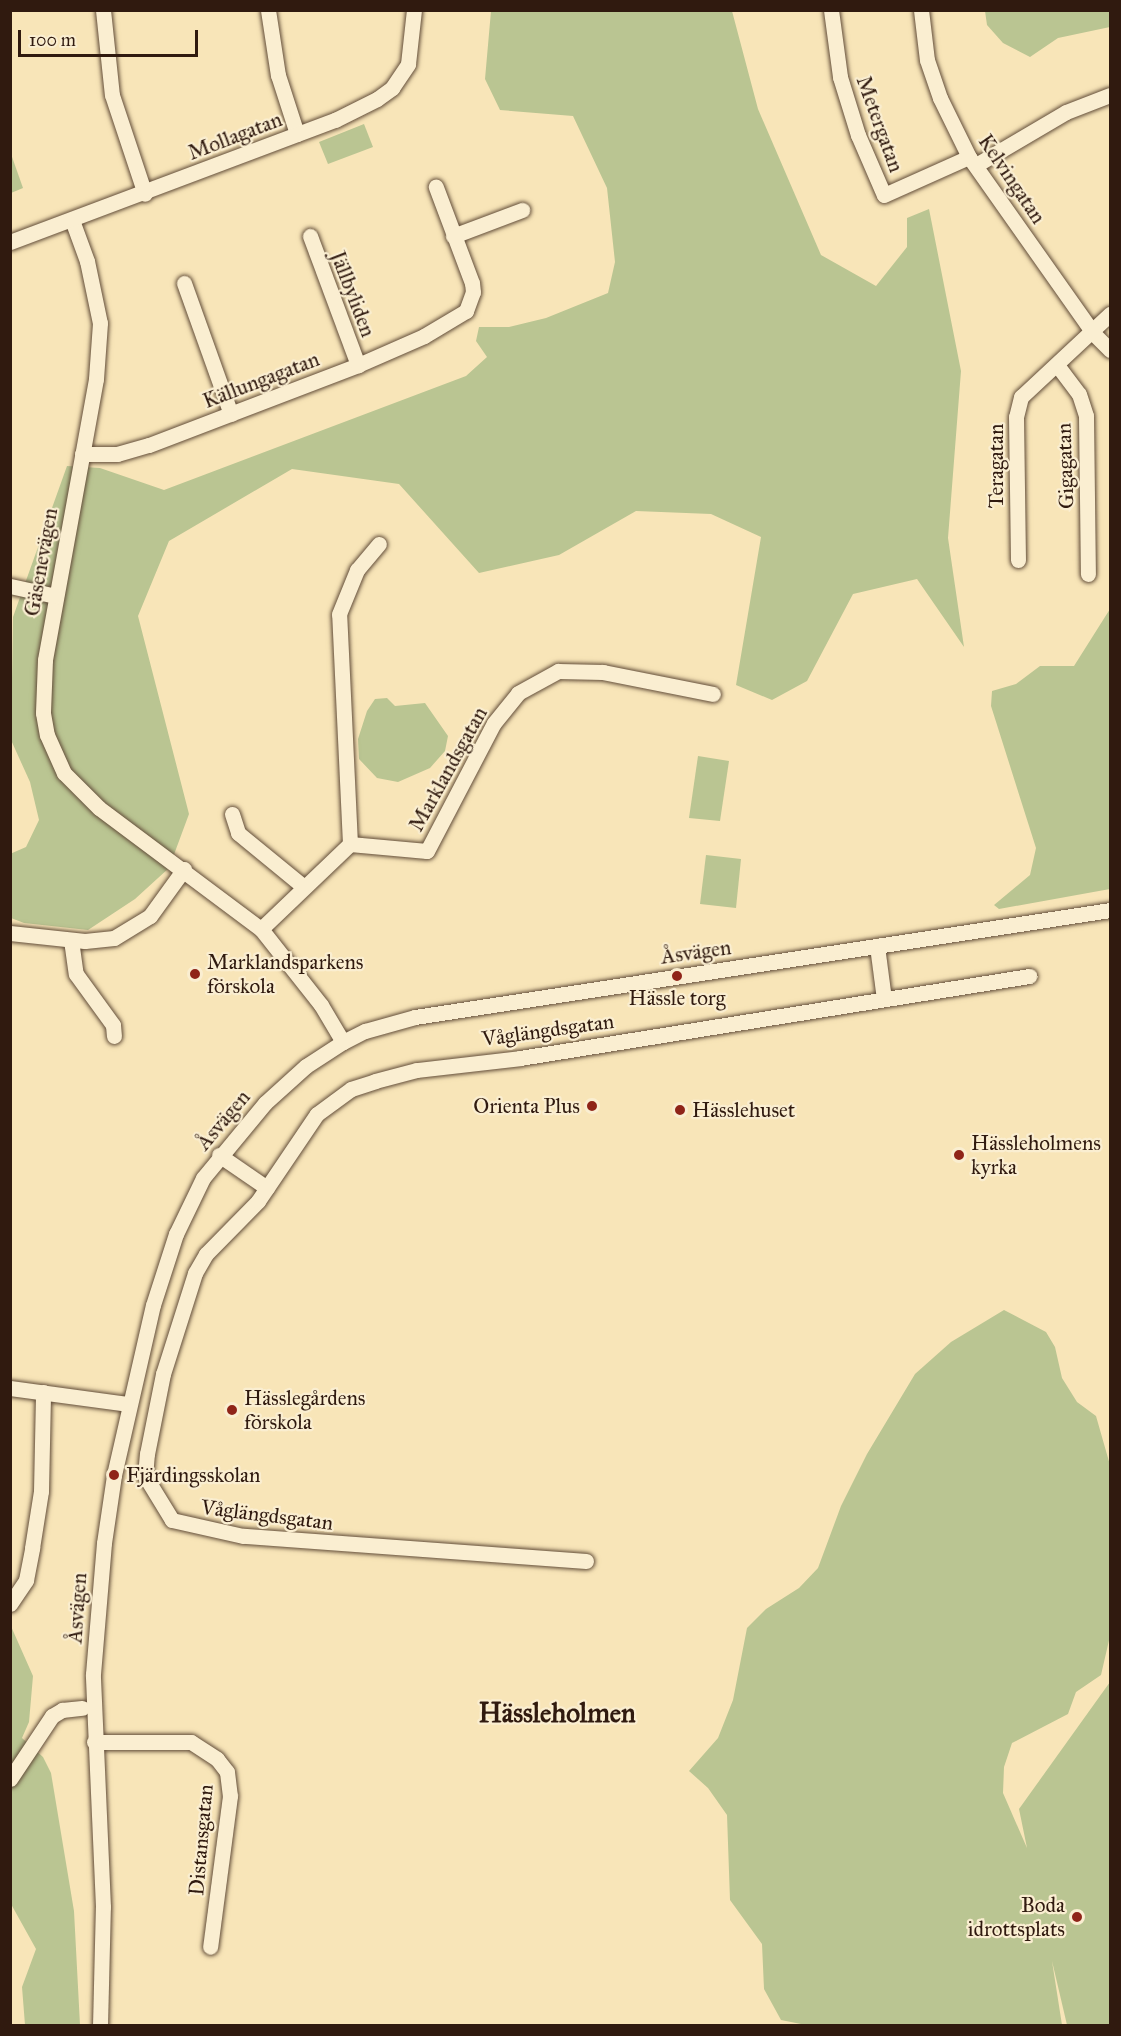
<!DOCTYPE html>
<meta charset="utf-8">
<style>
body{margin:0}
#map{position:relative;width:1121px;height:2036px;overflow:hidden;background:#f8e5b8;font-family:"IM FELL Great Primer",serif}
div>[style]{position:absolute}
.green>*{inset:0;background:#bac592}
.roads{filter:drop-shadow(0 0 2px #624d39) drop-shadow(0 0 2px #624d39)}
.minor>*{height:15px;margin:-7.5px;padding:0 7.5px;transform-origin:7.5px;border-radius:7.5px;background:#faeed1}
.dots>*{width:16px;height:16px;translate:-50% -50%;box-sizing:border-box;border:3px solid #faeed1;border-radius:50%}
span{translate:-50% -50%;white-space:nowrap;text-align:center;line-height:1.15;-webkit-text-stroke:4.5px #faeed1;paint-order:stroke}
.street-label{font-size:21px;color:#301a0f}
.poi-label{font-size:21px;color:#301a0f}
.left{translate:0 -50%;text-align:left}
.right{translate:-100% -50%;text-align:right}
.district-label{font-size:27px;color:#301a0f;font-weight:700}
.frame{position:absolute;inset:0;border:12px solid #301a0f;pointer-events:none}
.scale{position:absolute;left:18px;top:30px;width:180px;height:27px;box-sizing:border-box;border:3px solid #301a0f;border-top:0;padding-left:8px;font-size:18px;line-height:21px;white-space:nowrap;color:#301a0f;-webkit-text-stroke:4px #faeed1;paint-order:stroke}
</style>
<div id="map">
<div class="green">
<div style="clip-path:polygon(491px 11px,732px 11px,758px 109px,821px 255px,876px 286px,907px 247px,907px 218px,929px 209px,961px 371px,948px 538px,964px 647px,917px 579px,853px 594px,807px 681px,772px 700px,736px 685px,761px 537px,711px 514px,636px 511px,559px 555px,479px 573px,399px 484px,292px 469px,169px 541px,138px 616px,189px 814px,169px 868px,135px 899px,88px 930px,24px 923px,11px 918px,10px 854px,26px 847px,39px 820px,30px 782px,11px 740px,13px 617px,67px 466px,100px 468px,164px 490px,466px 376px,487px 357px,476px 341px,479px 327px,509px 327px,546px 318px,608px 293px,615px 262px,607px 188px,573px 116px,500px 110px,485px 79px)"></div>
<div style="clip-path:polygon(985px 11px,1110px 11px,1110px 27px,1058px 38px,1030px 57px,1003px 43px,987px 25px)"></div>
<div style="clip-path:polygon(364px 124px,373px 147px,328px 164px,319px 142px)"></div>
<div style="clip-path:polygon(11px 154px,23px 188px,11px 193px,10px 193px)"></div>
<div style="clip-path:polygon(1110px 609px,1110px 889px,999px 909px,994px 905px,1030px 875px,1036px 848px,991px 706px,992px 691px,1016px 684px,1040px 666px,1074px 666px)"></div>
<div style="clip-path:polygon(387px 698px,395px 706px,425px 703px,448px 736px,445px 751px,430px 768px,398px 782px,377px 778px,359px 759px,358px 739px,367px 711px,375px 699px)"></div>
<div style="clip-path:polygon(698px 756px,729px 761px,720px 821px,689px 818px)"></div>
<div style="clip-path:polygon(706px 855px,741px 859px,736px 908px,700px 904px)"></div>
<div style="clip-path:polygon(1004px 1310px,1046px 1332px,1055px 1347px,1062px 1378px,1077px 1402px,1096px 1416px,1110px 1465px,1110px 1636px,1101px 1675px,1076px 1692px,1068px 1714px,1012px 1743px,1004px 1767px,1003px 1793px,1027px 1848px,1019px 1809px,1110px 1682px,1110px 2025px,1067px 2025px,1052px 1961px,1062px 2025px,811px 2026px,781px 2020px,764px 1989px,762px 1944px,730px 1900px,727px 1815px,708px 1788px,689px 1771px,718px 1738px,733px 1700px,747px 1628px,766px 1609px,799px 1588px,818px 1568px,841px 1506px,867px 1454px,915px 1374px,951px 1342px)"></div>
<div style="clip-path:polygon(10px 1624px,33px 1676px,29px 1722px,22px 1738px,43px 1757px,51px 1773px,74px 1911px,80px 2025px,25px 2025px,22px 1987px,36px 1949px,11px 1904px)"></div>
</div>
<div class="roads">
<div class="minor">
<div style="left:103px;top:10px;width:85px;rotate:84deg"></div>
<div style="left:112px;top:95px;width:104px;rotate:71.6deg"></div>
<div style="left:268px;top:10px;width:66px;rotate:81.3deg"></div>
<div style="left:278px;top:75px;width:62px;rotate:72.1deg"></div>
<div style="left:831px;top:10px;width:68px;rotate:82.3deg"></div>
<div style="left:840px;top:77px;width:61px;rotate:72.8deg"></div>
<div style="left:858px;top:135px;width:65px;rotate:66.6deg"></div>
<div style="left:884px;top:195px;width:93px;rotate:-24.1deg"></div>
<div style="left:921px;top:10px;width:50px;rotate:83.2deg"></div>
<div style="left:927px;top:60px;width:40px;rotate:71.1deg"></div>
<div style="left:940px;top:98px;width:66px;rotate:63.8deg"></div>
<div style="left:969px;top:157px;width:215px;rotate:54.8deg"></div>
<div style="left:1093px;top:333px;width:24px;rotate:45deg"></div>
<div style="left:976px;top:165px;width:104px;rotate:-30.5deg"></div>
<div style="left:1066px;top:112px;width:47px;rotate:-21.1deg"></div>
<div style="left:72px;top:220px;width:44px;rotate:69.9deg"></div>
<div style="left:87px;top:261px;width:63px;rotate:78.2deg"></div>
<div style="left:100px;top:323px;width:56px;rotate:94.1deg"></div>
<div style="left:96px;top:379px;width:286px;rotate:100.3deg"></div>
<div style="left:45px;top:660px;width:53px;rotate:92.2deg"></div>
<div style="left:43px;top:713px;width:22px;rotate:80deg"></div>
<div style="left:47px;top:735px;width:42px;rotate:65.9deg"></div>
<div style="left:64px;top:773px;width:49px;rotate:45deg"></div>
<div style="left:99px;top:808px;width:202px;rotate:36.8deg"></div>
<div style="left:261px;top:929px;width:97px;rotate:51.7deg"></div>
<div style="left:321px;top:1005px;width:43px;rotate:59.3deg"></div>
<div style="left:310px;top:236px;width:138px;rotate:69.6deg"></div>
<div style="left:453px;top:236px;width:74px;rotate:-20.6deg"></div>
<div style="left:10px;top:242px;width:347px;rotate:-20.6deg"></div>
<div style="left:335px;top:120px;width:47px;rotate:-26.6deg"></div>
<div style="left:377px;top:99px;width:19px;rotate:-36deg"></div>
<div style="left:392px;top:88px;width:29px;rotate:-56deg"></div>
<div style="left:408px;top:64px;width:54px;rotate:-83.7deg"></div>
<div style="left:184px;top:283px;width:139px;rotate:70.3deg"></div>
<div style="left:1057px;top:365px;width:36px;rotate:53deg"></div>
<div style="left:1079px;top:394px;width:23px;rotate:72deg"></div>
<div style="left:1086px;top:416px;width:158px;rotate:89.3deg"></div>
<div style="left:82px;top:454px;width:35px"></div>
<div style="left:117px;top:454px;width:33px;rotate:-16deg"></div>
<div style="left:149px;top:445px;width:224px;rotate:-20.9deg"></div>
<div style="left:358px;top:365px;width:72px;rotate:-23.7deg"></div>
<div style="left:424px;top:336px;width:49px;rotate:-30.8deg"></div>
<div style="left:466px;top:311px;width:20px;rotate:-70deg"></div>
<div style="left:473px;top:292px;width:9px;rotate:-96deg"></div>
<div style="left:472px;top:283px;width:103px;rotate:-110.6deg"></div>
<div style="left:1018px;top:560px;width:143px;rotate:-90.8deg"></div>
<div style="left:1016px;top:417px;width:21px;rotate:-76deg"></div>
<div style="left:1021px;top:397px;width:122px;rotate:-43deg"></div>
<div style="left:10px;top:586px;width:47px;rotate:12.3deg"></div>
<div style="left:232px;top:814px;width:20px;rotate:72deg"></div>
<div style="left:238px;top:833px;width:85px;rotate:39.3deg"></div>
<div style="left:350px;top:844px;width:230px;rotate:-92.7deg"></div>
<div style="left:339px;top:614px;width:48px;rotate:-67.8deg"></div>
<div style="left:357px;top:570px;width:34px;rotate:-50deg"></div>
<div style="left:261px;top:929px;width:123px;rotate:-43.7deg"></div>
<div style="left:350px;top:844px;width:77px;rotate:5.2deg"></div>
<div style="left:427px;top:851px;width:144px;rotate:-62.4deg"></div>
<div style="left:494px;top:723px;width:38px;rotate:-51deg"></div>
<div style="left:518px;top:693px;width:46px;rotate:-28.8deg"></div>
<div style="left:558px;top:671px;width:45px;rotate:1.3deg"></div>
<div style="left:603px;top:672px;width:112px;rotate:11.3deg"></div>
<div style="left:10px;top:933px;width:75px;rotate:6.1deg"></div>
<div style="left:85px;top:941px;width:29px;rotate:-6deg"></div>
<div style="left:114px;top:938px;width:42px;rotate:-31.4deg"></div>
<div style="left:150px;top:916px;width:58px;rotate:-54.1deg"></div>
<div style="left:71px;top:940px;width:34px;rotate:82deg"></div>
<div style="left:76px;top:974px;width:63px;rotate:54deg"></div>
<div style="left:113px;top:1025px;width:11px;rotate:85deg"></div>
<div style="left:877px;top:946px;width:53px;rotate:82.5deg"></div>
<div style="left:219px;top:1155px;width:58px;rotate:34.5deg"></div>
<div style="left:10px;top:1388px;width:120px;rotate:7.7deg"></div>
<div style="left:586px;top:1561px;width:344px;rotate:-175.8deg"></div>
<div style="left:243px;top:1536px;width:73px;rotate:-167.3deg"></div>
<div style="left:172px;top:1520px;width:52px;rotate:-121.5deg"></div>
<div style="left:145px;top:1476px;width:22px;rotate:-85deg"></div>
<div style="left:147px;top:1454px;width:82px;rotate:-78.7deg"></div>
<div style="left:163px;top:1374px;width:106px;rotate:-72.4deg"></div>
<div style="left:195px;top:1273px;width:22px;rotate:-60deg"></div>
<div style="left:206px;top:1254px;width:74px;rotate:-45.5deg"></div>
<div style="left:258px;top:1201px;width:105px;rotate:-55.9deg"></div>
<div style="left:317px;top:1114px;width:42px;rotate:-36.3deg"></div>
<div style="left:351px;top:1089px;width:25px;rotate:-18deg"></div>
<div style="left:375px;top:1081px;width:43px;rotate:-14.7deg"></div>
<div style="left:417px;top:1070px;width:104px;rotate:-6.6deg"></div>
<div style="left:520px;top:1058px;width:516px;rotate:-9.15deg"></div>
<div style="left:10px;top:1604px;width:29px;rotate:-56deg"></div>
<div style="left:26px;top:1580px;width:33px;rotate:-79deg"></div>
<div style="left:32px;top:1548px;width:58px;rotate:-81deg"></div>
<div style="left:41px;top:1491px;width:99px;rotate:-88.8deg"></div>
<div style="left:94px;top:1742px;width:97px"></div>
<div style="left:191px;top:1742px;width:31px;rotate:33deg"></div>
<div style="left:217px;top:1759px;width:16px;rotate:52deg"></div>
<div style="left:227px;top:1772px;width:24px;rotate:83deg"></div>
<div style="left:230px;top:1796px;width:152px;rotate:97.5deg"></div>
<div style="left:10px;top:1779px;width:76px;rotate:-56.3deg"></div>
<div style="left:52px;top:1716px;width:12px;rotate:-31deg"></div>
<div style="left:62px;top:1710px;width:20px;rotate:-6deg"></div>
<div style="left:100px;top:2026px;width:119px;rotate:-88.6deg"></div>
<div style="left:103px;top:1907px;width:233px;rotate:-92.5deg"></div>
<div style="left:93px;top:1674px;width:131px;rotate:-85.2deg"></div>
<div style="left:104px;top:1543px;width:69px;rotate:-81.6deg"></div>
<div style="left:114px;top:1475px;width:174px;rotate:-77.1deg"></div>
<div style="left:153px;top:1305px;width:75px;rotate:-72.1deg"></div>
<div style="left:176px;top:1234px;width:62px;rotate:-64.3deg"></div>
<div style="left:203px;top:1178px;width:97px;rotate:-50.4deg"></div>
<div style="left:265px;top:1103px;width:55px;rotate:-42.1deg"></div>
<div style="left:306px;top:1066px;width:44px;rotate:-33deg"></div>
<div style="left:343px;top:1042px;width:25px;rotate:-27deg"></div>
<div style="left:365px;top:1031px;width:52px;rotate:-15.6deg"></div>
<div style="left:415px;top:1017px;width:703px;rotate:-8.75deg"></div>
</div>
</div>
<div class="dots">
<div style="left:195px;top:974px;background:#8f2418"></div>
<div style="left:677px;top:976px;background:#8f2418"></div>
<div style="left:592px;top:1106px;background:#8f2418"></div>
<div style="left:680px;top:1110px;background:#8f2418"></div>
<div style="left:959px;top:1155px;background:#8f2418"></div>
<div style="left:232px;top:1410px;background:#8f2418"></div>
<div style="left:114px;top:1475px;background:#8f2418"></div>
<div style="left:1077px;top:1917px;background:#8f2418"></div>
</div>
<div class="street-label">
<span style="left:880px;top:124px;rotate:70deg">Metergatan</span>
<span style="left:235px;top:136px;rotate:-21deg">Mollagatan</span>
<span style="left:1012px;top:179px;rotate:56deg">Kelvingatan</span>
<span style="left:353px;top:294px;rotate:69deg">Jällbyliden</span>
<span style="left:261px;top:380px;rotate:-21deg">Källungagatan</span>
<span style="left:996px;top:466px;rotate:-90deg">Teragatan</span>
<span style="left:1065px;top:466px;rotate:-92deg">Gigagatan</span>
<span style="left:41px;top:562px;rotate:-80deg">Gäsenevägen</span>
<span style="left:448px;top:769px;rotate:-61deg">Marklandsgatan</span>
<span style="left:696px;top:952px;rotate:-8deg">Åsvägen</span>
<span style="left:548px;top:1030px;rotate:-8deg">Våglängdsgatan</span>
<span style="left:223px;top:1120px;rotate:-50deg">Åsvägen</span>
<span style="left:267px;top:1515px;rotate:7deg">Våglängdsgatan</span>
<span style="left:77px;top:1608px;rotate:-86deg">Åsvägen</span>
<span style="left:201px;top:1840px;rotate:-85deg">Distansgatan</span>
</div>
<div class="poi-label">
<span class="left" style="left:207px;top:974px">Marklandsparkens<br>förskola</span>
<span style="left:677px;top:998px">Hässle torg</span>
<span class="right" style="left:580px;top:1106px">Orienta Plus</span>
<span class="left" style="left:692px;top:1110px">Hässlehuset</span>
<span class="left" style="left:971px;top:1155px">Hässleholmens<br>kyrka</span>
<span class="left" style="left:244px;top:1410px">Hässlegårdens<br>förskola</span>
<span class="left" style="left:126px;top:1475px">Fjärdingsskolan</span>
<span class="right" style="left:1065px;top:1917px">Boda<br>idrottsplats</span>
</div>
<div class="district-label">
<span style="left:557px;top:1713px">Hässleholmen</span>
</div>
<div class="frame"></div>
<div class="scale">100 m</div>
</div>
